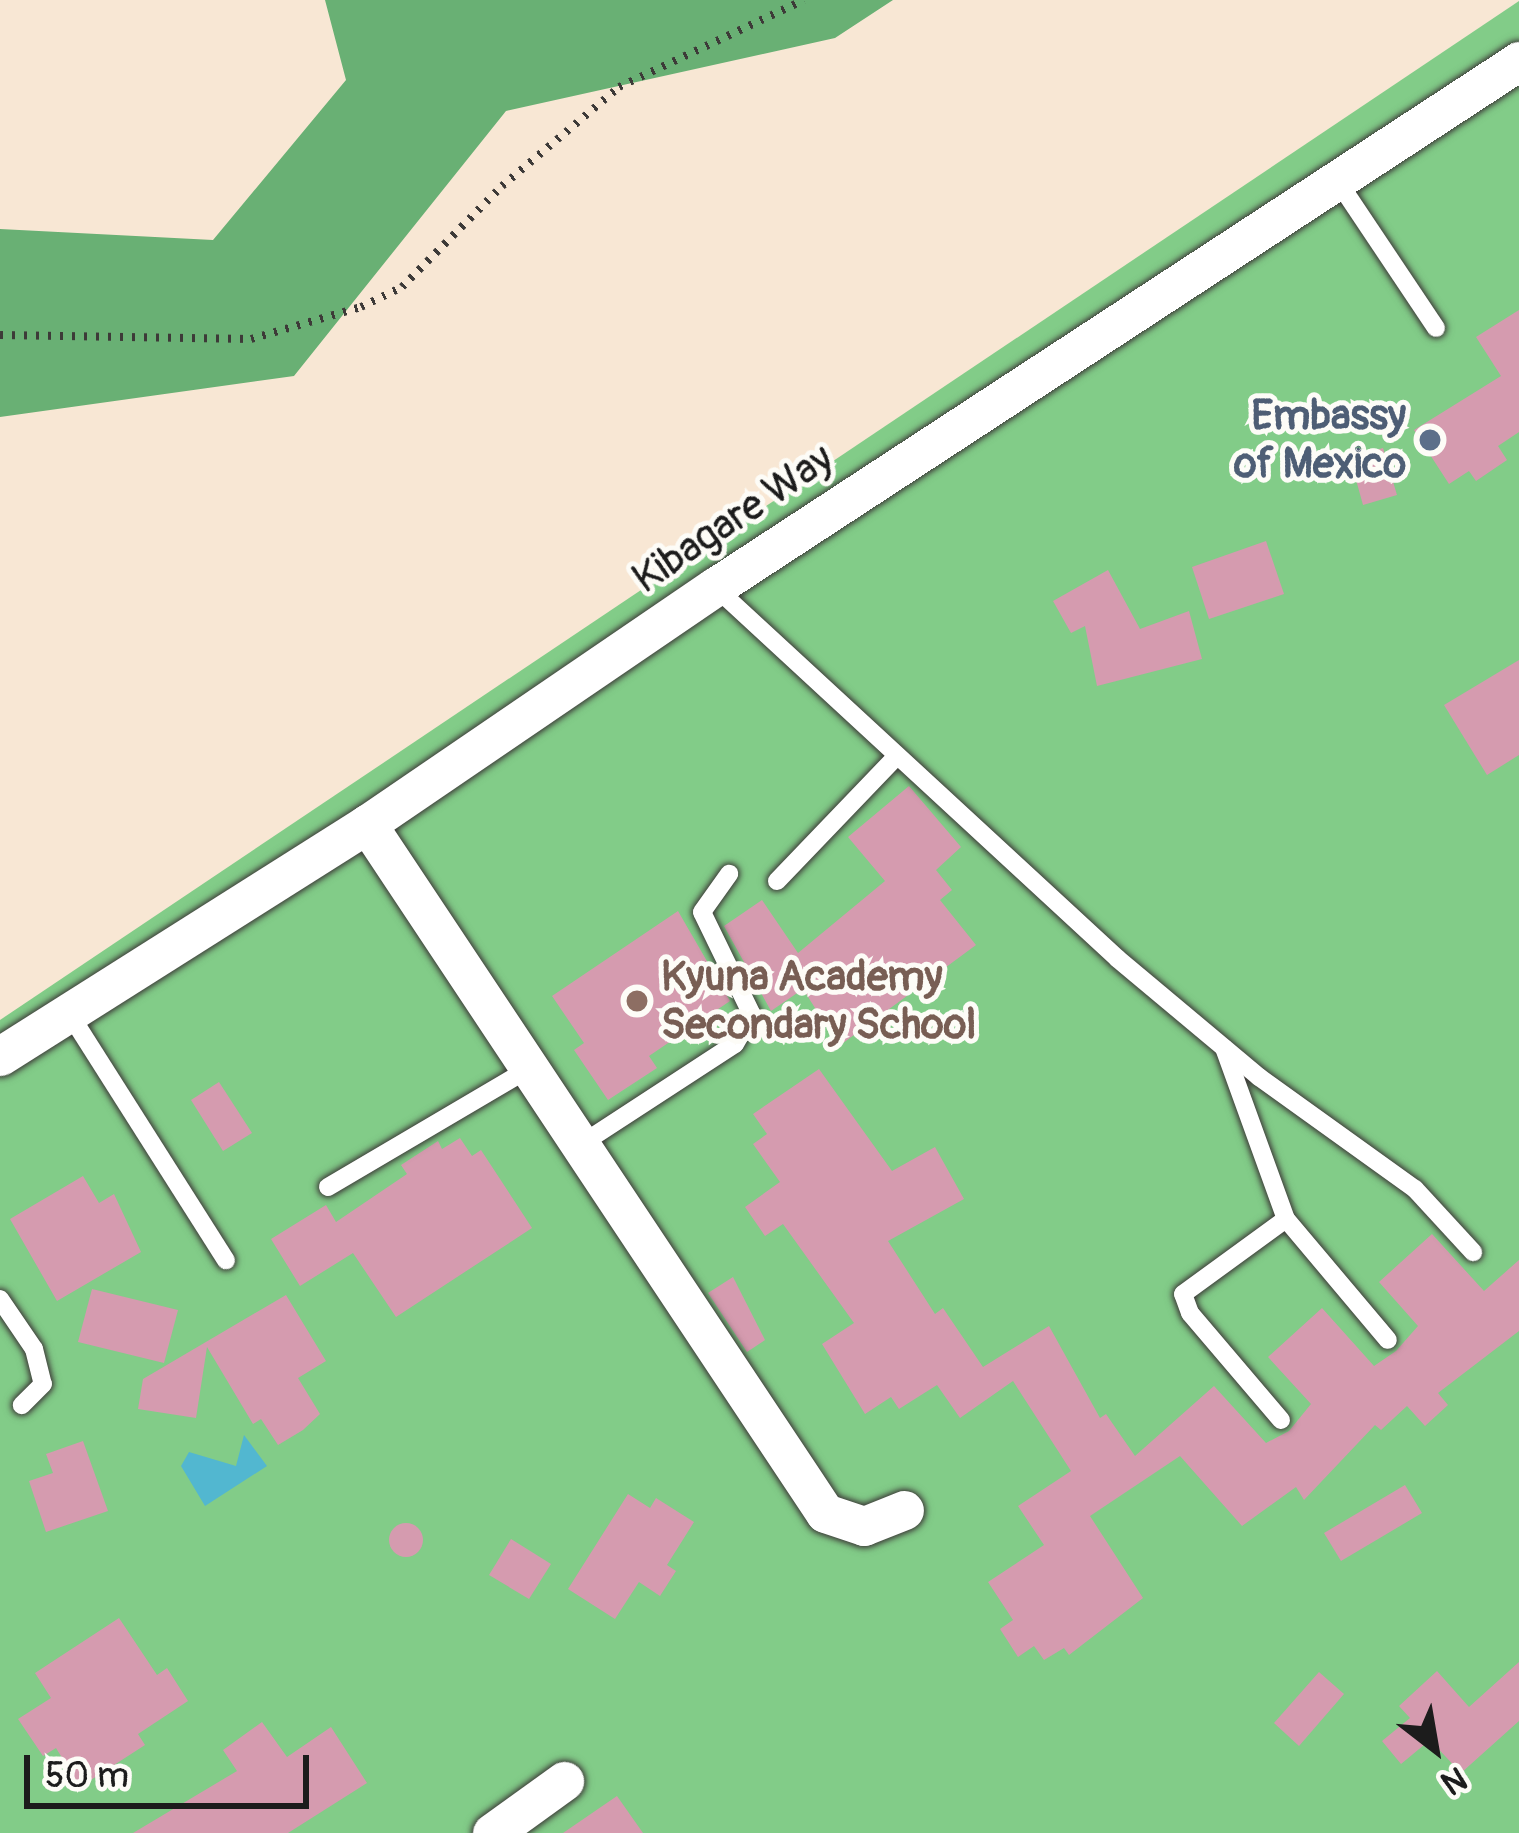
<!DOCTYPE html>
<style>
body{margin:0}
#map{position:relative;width:1519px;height:1833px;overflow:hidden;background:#f8e7d4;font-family:Pangolin,sans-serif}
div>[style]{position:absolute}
.green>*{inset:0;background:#82cc88}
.forest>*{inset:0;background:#69b074}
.water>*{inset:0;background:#52b7d0}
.building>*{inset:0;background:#d59baf}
.round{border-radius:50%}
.path>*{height:8px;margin-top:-4px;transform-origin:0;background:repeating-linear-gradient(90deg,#3d3a38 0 3px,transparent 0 12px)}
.roads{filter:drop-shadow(0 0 3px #3d3a38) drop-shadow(0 0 3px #3d3a38)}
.lane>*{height:18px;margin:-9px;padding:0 9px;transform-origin:9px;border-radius:9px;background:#fff}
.street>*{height:39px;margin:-19.5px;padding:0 19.5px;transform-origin:19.5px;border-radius:19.5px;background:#fff}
.dots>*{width:33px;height:33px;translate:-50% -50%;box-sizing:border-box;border:6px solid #fdfcf7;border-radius:50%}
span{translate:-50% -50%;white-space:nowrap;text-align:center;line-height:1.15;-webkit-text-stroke:10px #fdfcf7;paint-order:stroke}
.service-label{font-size:42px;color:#4e5e75;font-weight:700}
.right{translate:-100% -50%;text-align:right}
.street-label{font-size:42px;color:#1c1c1c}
.education-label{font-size:42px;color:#785e54;font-weight:700}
.left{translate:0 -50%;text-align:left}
.north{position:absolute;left:1375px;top:1689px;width:120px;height:120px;-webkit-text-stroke:9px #fdfcf7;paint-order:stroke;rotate:149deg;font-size:33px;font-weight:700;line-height:48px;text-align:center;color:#1c1c1c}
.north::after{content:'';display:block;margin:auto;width:42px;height:54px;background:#1c1c1c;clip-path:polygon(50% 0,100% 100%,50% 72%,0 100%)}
.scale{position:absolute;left:24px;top:1755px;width:285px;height:54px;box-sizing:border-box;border:6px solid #1c1c1c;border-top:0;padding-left:15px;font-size:36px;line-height:42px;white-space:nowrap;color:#1c1c1c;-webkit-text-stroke:9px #fdfcf7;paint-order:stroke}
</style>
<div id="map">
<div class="green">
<div style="clip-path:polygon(1519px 1px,1519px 1833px,0 1833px,0 1020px)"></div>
</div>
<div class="forest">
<div style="clip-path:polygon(325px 0,893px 0,835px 38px,506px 111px,294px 376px,0 417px,0 229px,213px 240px,346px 80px)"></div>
</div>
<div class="water">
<div style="clip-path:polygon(244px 1435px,267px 1466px,205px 1506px,181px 1466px,189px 1452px,236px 1466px)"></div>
</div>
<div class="building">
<div style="clip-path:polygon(1519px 310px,1519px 432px,1498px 446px,1507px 460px,1476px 481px,1469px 471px,1449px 484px,1414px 430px,1501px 376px,1476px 337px)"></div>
<div style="clip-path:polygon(1383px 448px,1397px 495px,1363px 505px,1350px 458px)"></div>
<div style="clip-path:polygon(1266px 541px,1284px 594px,1209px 619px,1192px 567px)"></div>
<div style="clip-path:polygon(1108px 570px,1140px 629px,1189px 611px,1202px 659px,1097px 686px,1085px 626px,1071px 633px,1053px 601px)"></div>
<div style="clip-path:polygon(1519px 660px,1519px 755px,1487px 775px,1444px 705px)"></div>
<div style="clip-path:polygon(909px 786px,961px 847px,936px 870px,952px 890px,940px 900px,976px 945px,839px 1046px,803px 989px,771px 1011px,724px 926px,762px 900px,798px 953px,885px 881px,848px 837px)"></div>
<div style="clip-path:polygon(678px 911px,730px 1001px,649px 1056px,657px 1068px,608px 1100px,574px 1050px,584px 1043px,552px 996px)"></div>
<div style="clip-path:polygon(819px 1069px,892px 1171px,935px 1147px,964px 1199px,888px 1241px,935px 1314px,943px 1308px,983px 1367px,1049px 1326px,1100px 1418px,1106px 1414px,1135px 1456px,1214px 1386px,1266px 1443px,1289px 1431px,1311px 1404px,1268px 1357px,1322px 1308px,1374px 1366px,1396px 1351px,1418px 1326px,1379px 1282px,1432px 1234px,1484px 1291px,1519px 1260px,1519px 1331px,1438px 1393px,1448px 1405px,1425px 1426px,1407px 1406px,1381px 1430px,1375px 1425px,1304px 1500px,1296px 1487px,1242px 1526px,1180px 1456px,1090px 1516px,1143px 1598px,1069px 1655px,1064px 1648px,1044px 1660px,1034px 1646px,1018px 1657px,1000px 1629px,1013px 1620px,988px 1582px,1044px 1545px,1018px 1506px,1071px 1471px,1013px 1381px,960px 1418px,937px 1385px,899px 1409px,891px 1397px,865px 1414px,822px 1344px,854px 1323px,783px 1224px,765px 1236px,745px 1207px,780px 1182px,753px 1144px,767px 1134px,753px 1114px)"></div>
<div style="clip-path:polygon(219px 1082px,252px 1133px,223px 1151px,191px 1100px)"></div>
<div style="clip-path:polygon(460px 1138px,472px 1156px,481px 1150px,532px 1228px,396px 1317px,353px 1253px,300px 1286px,271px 1239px,326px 1205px,336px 1222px,407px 1174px,401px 1165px,438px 1141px,442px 1149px)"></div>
<div style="clip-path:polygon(83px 1176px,99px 1203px,114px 1194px,141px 1252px,57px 1301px,10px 1219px)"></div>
<div style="clip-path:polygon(733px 1277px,765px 1340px,747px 1352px,708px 1293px)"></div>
<div style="clip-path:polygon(92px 1289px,178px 1310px,164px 1363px,78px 1342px)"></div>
<div style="clip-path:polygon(286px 1295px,326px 1361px,298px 1378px,320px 1414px,303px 1430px,278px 1445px,261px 1419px,253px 1424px,207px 1347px,196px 1418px,138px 1409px,143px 1379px)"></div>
<div style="clip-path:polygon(83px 1441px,108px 1511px,46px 1532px,29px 1481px,53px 1473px,46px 1454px)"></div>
<div style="clip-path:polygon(1405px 1485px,1422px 1513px,1341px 1561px,1324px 1533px)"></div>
<div style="clip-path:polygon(628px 1494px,650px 1508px,656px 1498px,694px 1522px,667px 1565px,676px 1571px,660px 1596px,639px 1582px,615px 1619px,568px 1589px)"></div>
<div class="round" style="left:389px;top:1523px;width:34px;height:34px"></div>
<div style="clip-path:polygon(511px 1539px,551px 1564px,529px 1599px,489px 1575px)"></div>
<div style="clip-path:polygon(119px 1618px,157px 1675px,167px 1668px,188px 1701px,138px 1734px,145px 1745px,80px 1787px,56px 1748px,43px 1756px,18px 1719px,51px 1698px,35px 1673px)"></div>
<div style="clip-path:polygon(1519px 1662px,1519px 1721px,1461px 1773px,1430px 1740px,1401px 1764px,1382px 1741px,1410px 1718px,1399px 1706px,1437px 1671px,1469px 1707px)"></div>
<div style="clip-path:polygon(1319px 1672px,1344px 1694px,1299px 1746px,1274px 1723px)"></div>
<div style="clip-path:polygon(262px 1722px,287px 1757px,331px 1727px,367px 1783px,288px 1833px,133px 1833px,237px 1771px,223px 1750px)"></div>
<div style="clip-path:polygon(617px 1796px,643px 1833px,563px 1833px)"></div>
</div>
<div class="path">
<div style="left:0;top:335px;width:251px;rotate:0.9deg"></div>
<div style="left:251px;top:339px;width:115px;rotate:-16.2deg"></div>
<div style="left:361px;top:307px;width:46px;rotate:-26deg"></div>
<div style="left:402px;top:287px;width:142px;rotate:-45.3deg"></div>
<div style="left:502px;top:186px;width:153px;rotate:-40.2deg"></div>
<div style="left:619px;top:87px;width:204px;rotate:-25.2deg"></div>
</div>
<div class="roads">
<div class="lane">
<div style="left:1337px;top:180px;width:178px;rotate:56.2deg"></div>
<div style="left:715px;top:587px;width:548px;rotate:42.71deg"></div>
<div style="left:1118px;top:959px;width:184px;rotate:39.9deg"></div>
<div style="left:1259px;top:1077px;width:192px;rotate:35.7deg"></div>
<div style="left:1415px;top:1189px;width:86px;rotate:47.4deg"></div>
<div style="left:777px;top:881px;width:169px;rotate:-46.2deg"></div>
<div style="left:69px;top:1013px;width:293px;rotate:57.6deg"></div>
<div style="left:1224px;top:1048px;width:182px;rotate:70.1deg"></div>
<div style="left:1286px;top:1219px;width:158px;rotate:49.9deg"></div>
<div style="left:583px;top:1143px;width:181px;rotate:-33.1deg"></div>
<div style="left:735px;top:1044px;width:34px;rotate:-60deg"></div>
<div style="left:752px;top:1015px;width:114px;rotate:-115.9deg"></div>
<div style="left:702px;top:912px;width:47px;rotate:-54.6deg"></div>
<div style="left:328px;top:1187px;width:237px;rotate:-30.5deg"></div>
<div style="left:0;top:1299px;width:60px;rotate:55.8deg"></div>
<div style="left:34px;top:1349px;width:36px;rotate:76deg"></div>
<div style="left:43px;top:1384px;width:30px;rotate:135deg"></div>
<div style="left:1281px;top:1420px;width:140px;rotate:-130.4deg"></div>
<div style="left:1190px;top:1313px;width:20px;rotate:-110deg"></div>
<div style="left:1183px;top:1294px;width:127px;rotate:-36.1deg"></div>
</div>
<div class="street">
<div style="left:367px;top:824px;width:827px;rotate:56.39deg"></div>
<div style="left:825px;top:1513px;width:41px;rotate:18.4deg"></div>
<div style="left:864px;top:1526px;width:43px;rotate:-21.8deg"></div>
<div style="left:0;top:1056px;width:434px;rotate:-32.3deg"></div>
<div style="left:367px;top:824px;width:421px;rotate:-34.3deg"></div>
<div style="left:715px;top:587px;width:961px;rotate:-33.19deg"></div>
<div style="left:492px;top:1833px;width:89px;rotate:-35.8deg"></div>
</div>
</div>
<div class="dots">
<div style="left:1430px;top:440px;background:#5c6f8a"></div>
<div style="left:637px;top:1001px;background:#8d6e63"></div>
</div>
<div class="service-label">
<span class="right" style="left:1406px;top:440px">Embassy<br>of Mexico</span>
</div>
<div class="street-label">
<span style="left:733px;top:519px;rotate:-34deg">Kibagare Way</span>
</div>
<div class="education-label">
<span class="left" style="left:661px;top:1001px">Kyuna Academy<br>Secondary School</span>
</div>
<div class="north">N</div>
<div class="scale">50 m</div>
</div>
